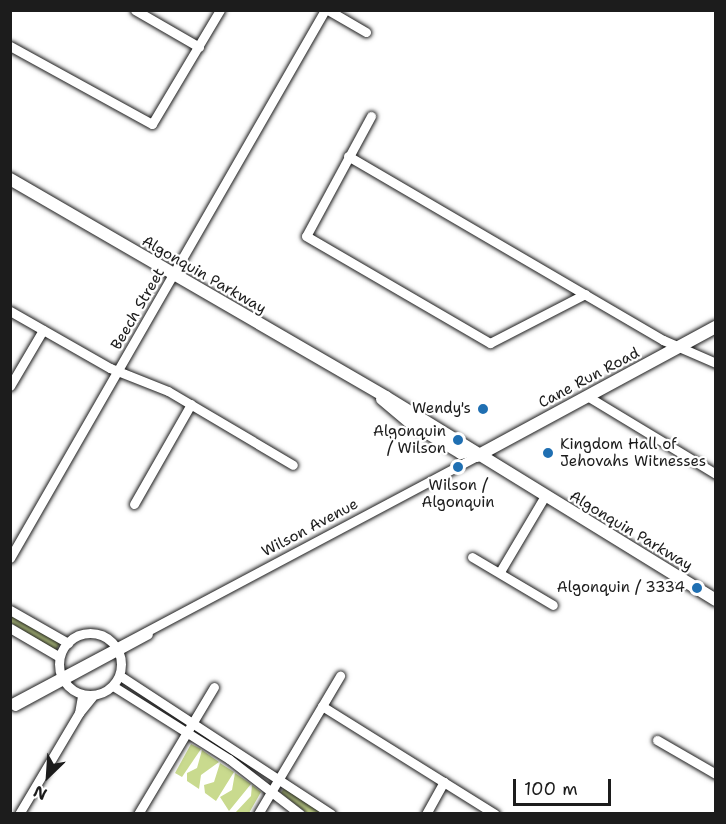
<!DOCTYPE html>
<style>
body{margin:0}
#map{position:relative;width:726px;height:824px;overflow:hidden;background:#fff;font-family:"Shantell Sans",sans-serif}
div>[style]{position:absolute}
.green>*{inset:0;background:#c9da8e}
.roads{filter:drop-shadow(0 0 2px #1c1c1c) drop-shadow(0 0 2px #1c1c1c)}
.minor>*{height:9px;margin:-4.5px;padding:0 4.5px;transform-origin:4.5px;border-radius:4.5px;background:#fff}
.minor>.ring{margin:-4.5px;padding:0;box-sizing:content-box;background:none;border:9px solid #fff;border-radius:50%}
.major>*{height:12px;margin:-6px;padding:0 6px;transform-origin:6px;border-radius:6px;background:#fff}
.dots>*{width:16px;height:16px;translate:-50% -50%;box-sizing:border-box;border:3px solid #fff;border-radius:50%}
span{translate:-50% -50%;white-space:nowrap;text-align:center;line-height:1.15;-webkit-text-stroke:4.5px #fff;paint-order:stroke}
.street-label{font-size:15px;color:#1c1c1c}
.poi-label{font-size:15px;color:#1c1c1c}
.right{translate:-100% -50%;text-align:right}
.left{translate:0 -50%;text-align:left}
.frame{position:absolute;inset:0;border:12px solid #1c1c1c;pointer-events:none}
.north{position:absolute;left:18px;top:746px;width:60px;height:60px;-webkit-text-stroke:4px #fff;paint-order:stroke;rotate:205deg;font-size:16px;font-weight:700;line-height:24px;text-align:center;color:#1c1c1c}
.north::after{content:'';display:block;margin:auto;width:21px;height:27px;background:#1c1c1c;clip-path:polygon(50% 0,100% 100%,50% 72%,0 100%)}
.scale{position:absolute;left:513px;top:779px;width:98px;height:27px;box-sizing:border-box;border:3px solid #1c1c1c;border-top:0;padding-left:8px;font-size:18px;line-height:21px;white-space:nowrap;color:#1c1c1c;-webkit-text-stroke:4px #fff;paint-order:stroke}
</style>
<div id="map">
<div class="green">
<div style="clip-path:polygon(11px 611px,61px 641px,56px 650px,11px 623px)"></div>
<div style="clip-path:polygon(191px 744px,201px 749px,182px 777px,175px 773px)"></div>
<div style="clip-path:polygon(202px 750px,219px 762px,201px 775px,199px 789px,187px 781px,187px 773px,197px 768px)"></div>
<div style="clip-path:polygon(220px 763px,234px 772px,216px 801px,205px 793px,204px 785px,214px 782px)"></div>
<div style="clip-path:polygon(235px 773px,251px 784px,229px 811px,220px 797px,232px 790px)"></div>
<div style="clip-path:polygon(252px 785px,261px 792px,249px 813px,235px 813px,251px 796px)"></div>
<div style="clip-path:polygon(286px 785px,326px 813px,307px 813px,281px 793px)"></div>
</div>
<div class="roads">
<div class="minor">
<div style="left:135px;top:10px;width:74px;rotate:30deg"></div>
<div style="left:328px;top:10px;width:44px;rotate:30.1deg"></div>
<div style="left:10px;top:46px;width:162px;rotate:28.8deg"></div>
<div style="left:152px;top:124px;width:133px;rotate:-59.2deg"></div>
<div style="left:371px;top:116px;width:136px;rotate:118.4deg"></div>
<div style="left:306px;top:236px;width:213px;rotate:30.2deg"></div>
<div style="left:490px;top:343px;width:107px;rotate:-27.3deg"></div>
<div style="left:348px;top:156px;width:365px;rotate:30.3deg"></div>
<div style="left:663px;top:340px;width:58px;rotate:23.5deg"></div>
<div style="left:10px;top:311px;width:115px;rotate:29.7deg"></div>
<div style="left:110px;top:368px;width:62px;rotate:21.6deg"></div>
<div style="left:168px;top:391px;width:145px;rotate:30.6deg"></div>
<div style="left:10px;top:386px;width:65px;rotate:-59.5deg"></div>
<div style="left:587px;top:396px;width:151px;rotate:31.2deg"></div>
<div style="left:134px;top:504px;width:115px;rotate:-60.3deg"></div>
<div style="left:472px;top:557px;width:94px;rotate:30.7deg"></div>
<div style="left:10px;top:558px;width:632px;rotate:-60.11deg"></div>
<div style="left:501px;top:570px;width:86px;rotate:-59.3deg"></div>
<div style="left:10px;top:610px;width:67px;rotate:29.6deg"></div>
<div style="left:10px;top:628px;width:56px;rotate:30.3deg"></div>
<div class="ring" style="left:59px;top:633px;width:53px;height:53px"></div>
<div style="left:122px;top:677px;width:250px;rotate:33.2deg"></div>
<div style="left:113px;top:686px;width:137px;rotate:32.2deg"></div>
<div style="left:229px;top:759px;width:90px;rotate:37.8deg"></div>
<div style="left:82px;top:696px;width:17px;rotate:100deg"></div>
<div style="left:79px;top:713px;width:21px;rotate:-51deg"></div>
<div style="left:10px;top:704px;width:529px;rotate:-27.97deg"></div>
<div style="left:15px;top:706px;width:151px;rotate:-28.4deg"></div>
<div style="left:322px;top:706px;width:204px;rotate:32deg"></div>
<div style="left:657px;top:740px;width:68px;rotate:30deg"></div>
<div style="left:19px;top:814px;width:117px;rotate:-59.3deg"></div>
<div style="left:138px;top:814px;width:148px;rotate:-59.1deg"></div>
<div style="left:258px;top:814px;width:161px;rotate:-59.3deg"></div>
<div style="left:426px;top:814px;width:37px;rotate:-61deg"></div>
</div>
<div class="major">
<div style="left:10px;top:179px;width:435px;rotate:30.1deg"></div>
<div style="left:386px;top:397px;width:387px;rotate:31.6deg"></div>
<div style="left:382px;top:399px;width:38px;rotate:40deg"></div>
<div style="left:411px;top:423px;width:58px;rotate:31deg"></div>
<div style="left:461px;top:453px;width:8px;rotate:-14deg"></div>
<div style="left:477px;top:456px;width:272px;rotate:-28.4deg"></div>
</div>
</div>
<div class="dots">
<div style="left:483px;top:409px;background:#1f6fb2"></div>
<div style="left:458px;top:440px;background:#1f6fb2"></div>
<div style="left:548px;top:453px;background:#1f6fb2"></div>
<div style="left:458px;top:467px;background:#1f6fb2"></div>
<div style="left:697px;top:588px;background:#1f6fb2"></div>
</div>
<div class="street-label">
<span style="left:204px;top:275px;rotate:30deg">Algonquin Parkway</span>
<span style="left:138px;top:309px;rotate:-60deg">Beech Street</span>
<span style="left:589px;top:378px;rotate:-28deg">Cane Run Road</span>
<span style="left:310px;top:528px;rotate:-28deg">Wilson Avenue</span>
<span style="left:631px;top:531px;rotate:31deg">Algonquin Parkway</span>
</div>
<div class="poi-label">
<span class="right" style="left:471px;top:409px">Wendy's</span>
<span class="right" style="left:446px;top:440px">Algonquin<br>/ Wilson</span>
<span class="left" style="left:560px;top:453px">Kingdom Hall of<br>Jehovahs Witnesses</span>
<span style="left:458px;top:494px">Wilson /<br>Algonquin</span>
<span class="right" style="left:685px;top:588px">Algonquin / 3334</span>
</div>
<div class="frame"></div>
<div class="north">N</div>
<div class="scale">100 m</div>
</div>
